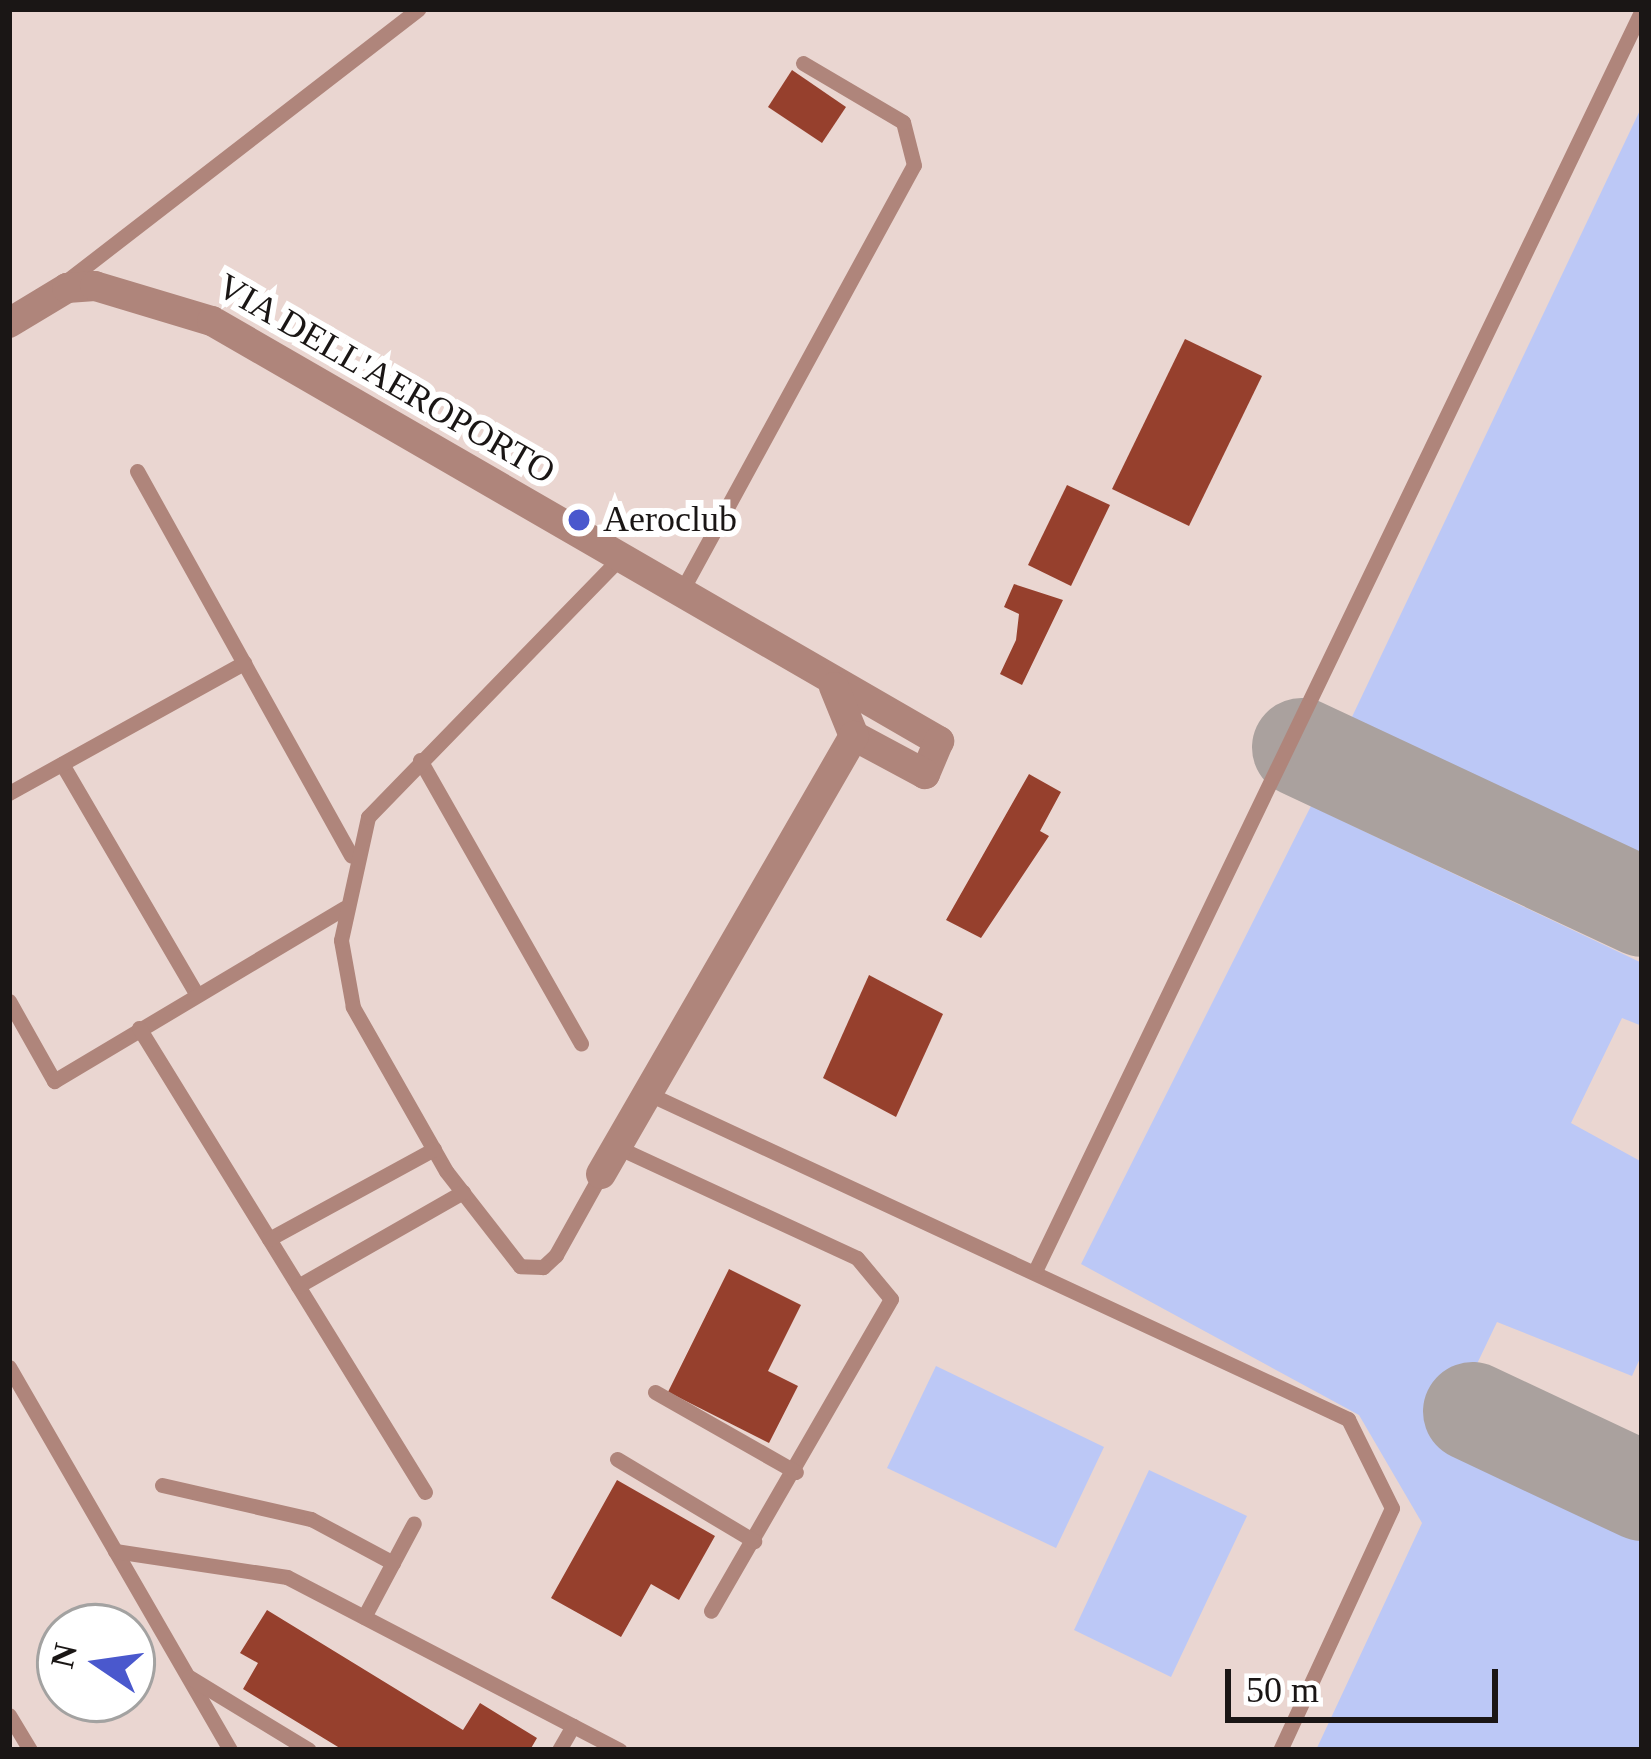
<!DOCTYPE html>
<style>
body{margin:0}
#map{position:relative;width:1651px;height:1759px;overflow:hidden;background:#efe4e1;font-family:Georgia,serif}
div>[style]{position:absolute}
.built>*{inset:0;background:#ead6d1}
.green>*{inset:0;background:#bcc8f6}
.taxiway>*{height:99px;margin:-49.5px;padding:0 49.5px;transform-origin:49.5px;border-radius:49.5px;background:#aaa19e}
.building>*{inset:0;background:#96402d}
.service>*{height:15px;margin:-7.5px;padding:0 7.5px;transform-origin:7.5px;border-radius:7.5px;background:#af857b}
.minor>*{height:30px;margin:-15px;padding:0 15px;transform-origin:15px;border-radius:15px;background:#af857b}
.dots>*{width:33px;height:33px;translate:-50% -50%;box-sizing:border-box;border:6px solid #fff;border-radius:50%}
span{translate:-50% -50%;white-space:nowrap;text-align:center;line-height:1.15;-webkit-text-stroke:12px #fff;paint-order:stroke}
.street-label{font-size:36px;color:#1a1615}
.poi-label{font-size:36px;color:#1a1615}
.left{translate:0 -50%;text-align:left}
.frame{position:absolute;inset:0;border:12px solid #1a1615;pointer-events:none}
.north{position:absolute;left:36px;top:1603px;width:120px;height:120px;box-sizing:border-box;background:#fff;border:3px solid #a3a2a1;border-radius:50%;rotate:283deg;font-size:33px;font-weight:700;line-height:48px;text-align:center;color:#1a1615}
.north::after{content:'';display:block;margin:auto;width:42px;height:54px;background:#4a58cd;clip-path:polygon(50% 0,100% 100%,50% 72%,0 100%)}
.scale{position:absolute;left:1225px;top:1669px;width:273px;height:54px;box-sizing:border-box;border:6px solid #1a1615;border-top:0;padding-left:15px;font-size:36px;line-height:42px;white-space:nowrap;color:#1a1615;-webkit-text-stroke:9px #fff;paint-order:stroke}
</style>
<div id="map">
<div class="built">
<div style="clip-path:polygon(evenodd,9px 9px,1642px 9px,1642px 1750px,9px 1750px,9px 9px,60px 1627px,132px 1627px,132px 1699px,60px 1699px,60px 1627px)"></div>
</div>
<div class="green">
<div style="clip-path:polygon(1642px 106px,1642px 864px,1351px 719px)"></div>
<div style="clip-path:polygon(1311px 806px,1642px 963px,1642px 1026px,1622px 1018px,1571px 1123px,1642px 1162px,1642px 1354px,1632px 1376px,1497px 1322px,1442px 1437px,1642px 1531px,1642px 1750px,1316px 1750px,1422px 1523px,1359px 1415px,1081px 1264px)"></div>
<div style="clip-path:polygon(936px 1366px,1104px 1447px,1056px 1548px,887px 1468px)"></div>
<div style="clip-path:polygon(1149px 1470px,1247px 1516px,1171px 1677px,1074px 1630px)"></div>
</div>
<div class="taxiway">
<div style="left:1301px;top:747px;width:377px;rotate:25.1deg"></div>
<div style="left:1472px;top:1411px;width:188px;rotate:25.2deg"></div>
</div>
<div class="building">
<div style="clip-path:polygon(792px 70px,846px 107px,822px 143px,768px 107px)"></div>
<div style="clip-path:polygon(1185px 339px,1262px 376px,1189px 526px,1112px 489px)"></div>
<div style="clip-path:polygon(1067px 485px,1110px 505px,1071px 586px,1028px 565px)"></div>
<div style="clip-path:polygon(1014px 584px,1063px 600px,1022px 685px,1000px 674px,1016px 640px,1019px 614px,1004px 607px)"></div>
<div style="clip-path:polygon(1029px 774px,1061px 792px,1040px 831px,1049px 836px,981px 938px,946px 920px)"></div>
<div style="clip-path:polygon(869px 975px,943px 1014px,896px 1117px,823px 1078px)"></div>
<div style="clip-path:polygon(729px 1269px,801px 1305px,768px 1371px,798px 1386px,769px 1443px,668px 1392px)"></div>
<div style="clip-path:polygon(617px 1480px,715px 1536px,679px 1600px,651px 1584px,621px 1637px,551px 1598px)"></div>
<div style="clip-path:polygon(267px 1610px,463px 1730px,480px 1703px,537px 1738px,530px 1750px,343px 1750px,243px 1689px,258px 1663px,240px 1653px)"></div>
</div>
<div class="service">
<div style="left:64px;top:283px;width:448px;rotate:-37.7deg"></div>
<div style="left:137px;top:471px;width:440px;rotate:60.9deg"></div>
<div style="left:681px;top:592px;width:486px;rotate:-61.4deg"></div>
<div style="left:914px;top:165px;width:44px;rotate:-104.3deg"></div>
<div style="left:903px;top:122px;width:116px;rotate:-149.5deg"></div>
<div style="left:420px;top:760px;width:326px;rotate:60.4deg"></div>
<div style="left:62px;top:764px;width:265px;rotate:59.7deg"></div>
<div style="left:9px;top:793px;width:269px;rotate:-29deg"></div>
<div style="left:9px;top:1001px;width:92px;rotate:60.6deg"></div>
<div style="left:54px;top:1081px;width:338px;rotate:-30.8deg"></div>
<div style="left:139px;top:1028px;width:545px;rotate:58.35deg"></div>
<div style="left:649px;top:1094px;width:771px;rotate:24.94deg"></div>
<div style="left:1348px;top:1419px;width:99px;rotate:63.7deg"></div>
<div style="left:1392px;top:1508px;width:267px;rotate:114.8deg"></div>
<div style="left:617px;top:1147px;width:264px;rotate:24.8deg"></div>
<div style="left:857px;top:1258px;width:53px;rotate:50.3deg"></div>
<div style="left:891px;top:1299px;width:360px;rotate:120deg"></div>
<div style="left:601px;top:1174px;width:93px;rotate:119.1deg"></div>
<div style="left:556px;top:1255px;width:18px;rotate:137deg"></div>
<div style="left:543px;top:1267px;width:23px;rotate:-178deg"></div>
<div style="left:520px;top:1266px;width:120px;rotate:-127.9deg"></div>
<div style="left:446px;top:1171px;width:189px;rotate:-119.6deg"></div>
<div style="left:353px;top:1007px;width:68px;rotate:-100.2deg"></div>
<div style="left:341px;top:940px;width:126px;rotate:-77.6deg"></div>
<div style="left:368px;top:817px;width:360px;rotate:-45.8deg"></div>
<div style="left:269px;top:1239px;width:188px;rotate:-28.6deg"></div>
<div style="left:1036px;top:1269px;width:1397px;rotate:-64.3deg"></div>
<div style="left:298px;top:1286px;width:190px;rotate:-29.7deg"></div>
<div style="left:9px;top:1367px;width:442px;rotate:60deg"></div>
<div style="left:655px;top:1392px;width:162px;rotate:29.6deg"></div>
<div style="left:617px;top:1459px;width:160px;rotate:30.9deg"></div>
<div style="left:162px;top:1485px;width:153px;rotate:12.9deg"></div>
<div style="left:311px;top:1519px;width:93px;rotate:28.2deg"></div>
<div style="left:115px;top:1551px;width:174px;rotate:8.6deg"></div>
<div style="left:287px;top:1577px;width:375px;rotate:27.5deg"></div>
<div style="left:364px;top:1617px;width:106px;rotate:-62deg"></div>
<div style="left:189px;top:1677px;width:140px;rotate:31.3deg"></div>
<div style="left:9px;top:1715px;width:41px;rotate:59deg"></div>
<div style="left:559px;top:1750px;width:28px;rotate:-60deg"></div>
</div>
<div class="minor">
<div style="left:9px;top:323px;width:68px;rotate:-31.1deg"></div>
<div style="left:67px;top:288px;width:28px;rotate:-4deg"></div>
<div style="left:95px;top:286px;width:122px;rotate:16.7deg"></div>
<div style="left:212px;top:321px;width:840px;rotate:30.02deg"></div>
<div style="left:939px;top:741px;width:36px;rotate:113deg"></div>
<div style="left:925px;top:774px;width:81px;rotate:-151.8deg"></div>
<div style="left:854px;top:736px;width:53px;rotate:-112.2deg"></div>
<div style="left:601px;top:1174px;width:506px;rotate:-59.99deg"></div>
</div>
<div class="dots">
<div style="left:579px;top:520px;background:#4a58cd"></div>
</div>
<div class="street-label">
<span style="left:386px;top:379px;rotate:30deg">VIA DELL'AEROPORTO</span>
</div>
<div class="poi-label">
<span class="left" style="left:603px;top:520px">Aeroclub</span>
</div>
<div class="frame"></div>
<div class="north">N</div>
<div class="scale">50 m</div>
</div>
